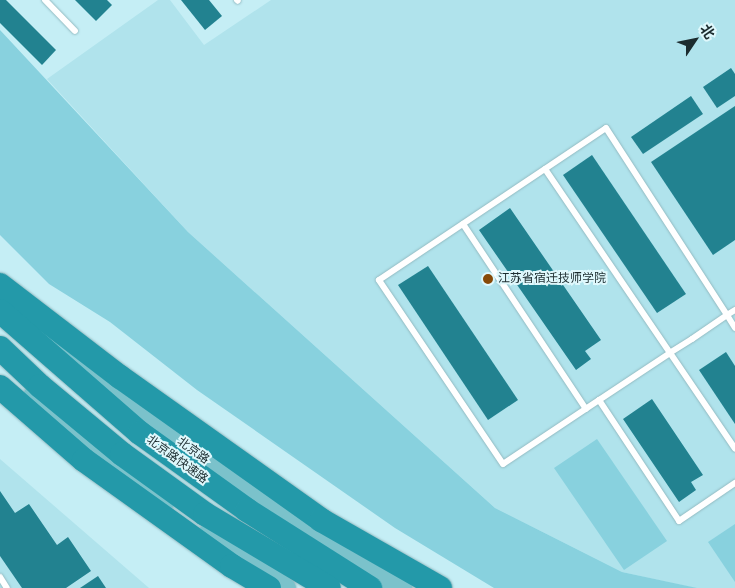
<!DOCTYPE html>
<meta charset="utf-8">
<style>
body{margin:0}
#map{position:relative;width:735px;height:588px;overflow:hidden;background:#c5eef5;font-family:"Archivo Narrow","Noto Sans SC",sans-serif}
div>[style]{position:absolute}
.built>*{inset:0;background:#b0e3ec}
.green>*{inset:0;background:#88d1de}
.building>*{inset:0;background:#228290}
.roads{filter:drop-shadow(0 0 1px #93bbc2) drop-shadow(0 0 1px #93bbc2)}
.lane>*{height:6px;margin:-3px;padding:0 3px;transform-origin:3px;border-radius:3px;background:#fff}
.primary>*{height:20px;margin:-10px;padding:0 10px;transform-origin:10px;border-radius:10px;background:#7bc2cb}
.highway>*{height:24px;margin:-12px;padding:0 12px;transform-origin:12px;border-radius:12px;background:#2399a9}
.dots>*{width:14px;height:14px;translate:-50% -50%;box-sizing:border-box;border:2px solid #dff8fc;border-radius:50%}
span{translate:-50% -50%;white-space:nowrap;text-align:center;line-height:1.15;-webkit-text-stroke:4px #dff8fc;paint-order:stroke}
.poi-label{font-size:12px;color:#1c2c2f}
.left{translate:0 -50%;text-align:left}
.street-label{font-size:12px;color:#1c2c2f}
.north{position:absolute;left:670px;top:15px;width:50px;height:50px;-webkit-text-stroke:4px #dff8fc;paint-order:stroke;rotate:56deg;font-size:14px;font-weight:700;line-height:20px;text-align:center;color:#1c2c2f}
.north::after{content:'';display:block;margin:auto;width:18px;height:22px;background:#1c2c2f;clip-path:polygon(50% 0,100% 100%,50% 72%,0 100%)}
</style>
<div id="map">
<div class="built">
<div style="clip-path:polygon(158px 0,170px 0,204px 45px,271px 0,735px 0,735px 588px,695px 588px,622px 572px,495px 508px,188px 232px,47px 79px)"></div>
<div style="clip-path:polygon(0 459px,149px 588px,0 588px)"></div>
</div>
<div class="green">
<div style="clip-path:polygon(0 30px,188px 232px,495px 508px,622px 572px,697px 588px,494px 588px,395px 528px,197px 390px,110px 322px,49px 284px,0 235px)"></div>
<div style="clip-path:polygon(597px 439px,667px 541px,624px 570px,554px 468px)"></div>
<div style="clip-path:polygon(735px 524px,735px 582px,708px 542px)"></div>
</div>
<div class="building">
<div style="clip-path:polygon(0 0,6px 0,56px 50px,42px 65px,0 23px)"></div>
<div style="clip-path:polygon(75px 0,107px 0,112px 5px,96px 21px)"></div>
<div style="clip-path:polygon(181px 0,209px 0,222px 16px,205px 30px)"></div>
<div style="clip-path:polygon(731px 68px,735px 74px,735px 96px,717px 108px,703px 87px)"></div>
<div style="clip-path:polygon(691px 96px,703px 114px,643px 154px,631px 137px)"></div>
<div style="clip-path:polygon(735px 106px,735px 240px,713px 255px,651px 162px)"></div>
<div style="clip-path:polygon(592px 155px,686px 294px,657px 313px,563px 175px)"></div>
<div style="clip-path:polygon(510px 208px,601px 340px,585px 351px,591px 359px,576px 370px,479px 230px)"></div>
<div style="clip-path:polygon(428px 266px,518px 400px,488px 420px,398px 285px)"></div>
<div style="clip-path:polygon(726px 352px,735px 366px,735px 424px,699px 370px)"></div>
<div style="clip-path:polygon(652px 399px,703px 475px,691px 482px,696px 490px,679px 502px,623px 419px)"></div>
<div style="clip-path:polygon(0 491px,15px 513px,29px 504px,57px 545px,68px 537px,91px 571px,66px 588px,22px 588px,0 556px)"></div>
<div style="clip-path:polygon(98px 576px,106px 588px,80px 588px)"></div>
</div>
<div class="roads">
<div class="lane">
<div style="left:45px;top:0;width:43px;rotate:45.9deg"></div>
<div style="left:237px;top:0;width:1px;rotate:45deg"></div>
<div style="left:545px;top:169px;width:338px;rotate:55.8deg"></div>
<div style="left:463px;top:224px;width:222px;rotate:56.4deg"></div>
<div style="left:735px;top:310px;width:9px;rotate:148deg"></div>
<div style="left:727px;top:315px;width:42px;rotate:145.6deg"></div>
<div style="left:692px;top:339px;width:26px;rotate:148deg"></div>
<div style="left:670px;top:353px;width:85px;rotate:146.5deg"></div>
<div style="left:599px;top:400px;width:115px;rotate:146.3deg"></div>
<div style="left:503px;top:464px;width:222px;rotate:-124deg"></div>
<div style="left:379px;top:280px;width:273px;rotate:-33.8deg"></div>
<div style="left:606px;top:128px;width:223px;rotate:57.1deg"></div>
<div style="left:727px;top:315px;width:15px;rotate:58deg"></div>
<div style="left:599px;top:400px;width:145px;rotate:56.5deg"></div>
<div style="left:679px;top:521px;width:68px;rotate:-34.2deg"></div>
<div style="left:0;top:577px;width:13px;rotate:58deg"></div>
</div>
<div class="primary">
<div style="left:27px;top:318px;width:104px;rotate:41.5deg"></div>
<div style="left:105px;top:387px;width:229px;rotate:36.1deg"></div>
<div style="left:290px;top:522px;width:130px;rotate:30.5deg"></div>
<div style="left:34px;top:395px;width:169px;rotate:40.2deg"></div>
<div style="left:207px;top:535px;width:95px;rotate:33.9deg"></div>
</div>
<div class="highway">
<div style="left:0;top:285px;width:151px;rotate:37.5deg"></div>
<div style="left:120px;top:377px;width:247px;rotate:35.4deg"></div>
<div style="left:321px;top:520px;width:137px;rotate:29.7deg"></div>
<div style="left:0;top:311px;width:186px;rotate:41.1deg"></div>
<div style="left:140px;top:433px;width:132px;rotate:35.7deg"></div>
<div style="left:247px;top:510px;width:146px;rotate:32.4deg"></div>
<div style="left:0;top:348px;width:55px;rotate:43.5deg"></div>
<div style="left:40px;top:386px;width:107px;rotate:39.7deg"></div>
<div style="left:122px;top:454px;width:102px;rotate:35.9deg"></div>
<div style="left:205px;top:514px;width:144px;rotate:30.8deg"></div>
<div style="left:0;top:387px;width:111px;rotate:41deg"></div>
<div style="left:84px;top:460px;width:182px;rotate:35.6deg"></div>
<div style="left:232px;top:566px;width:43px;rotate:30.7deg"></div>
</div>
</div>
<div class="dots">
<div style="left:488px;top:279px;background:#874a08"></div>
</div>
<div class="poi-label">
<span class="left" style="left:498px;top:279px">江苏省宿迁技师学院</span>
</div>
<div class="street-label">
<span style="left:193px;top:451px;rotate:36deg">北京路</span>
<span style="left:177px;top:460px;rotate:36deg">北京路快速路</span>
</div>
<div class="north">北</div>
</div>
